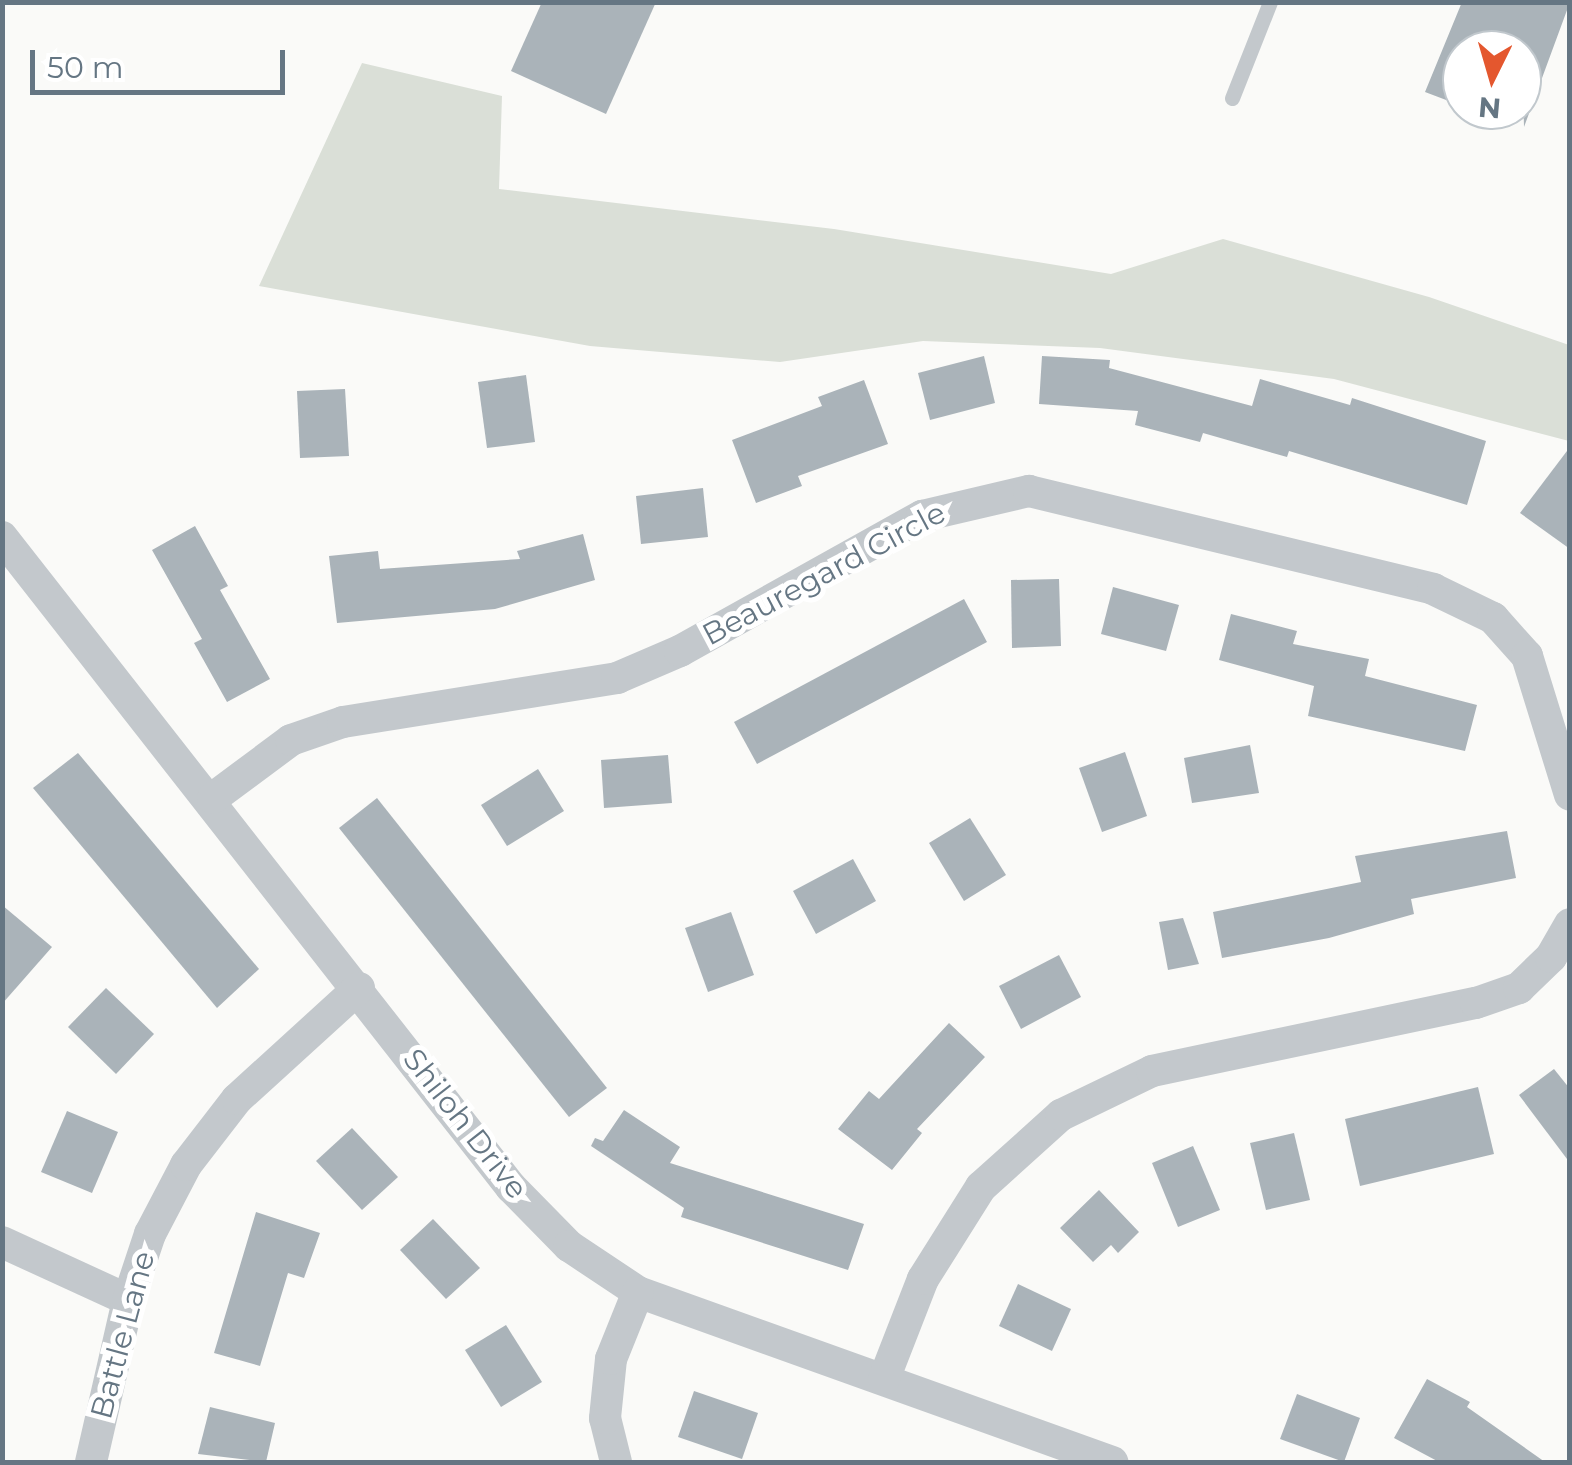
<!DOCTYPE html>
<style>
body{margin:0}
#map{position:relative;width:1572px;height:1465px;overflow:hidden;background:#fafaf8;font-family:Montserrat,sans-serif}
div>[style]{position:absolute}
.green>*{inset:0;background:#dadfd7}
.building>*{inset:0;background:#aab3b9}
.lane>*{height:15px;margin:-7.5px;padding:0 7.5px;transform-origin:7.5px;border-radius:7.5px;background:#c3c8cc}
.street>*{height:32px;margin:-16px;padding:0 16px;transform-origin:16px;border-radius:16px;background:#c3c8cc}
span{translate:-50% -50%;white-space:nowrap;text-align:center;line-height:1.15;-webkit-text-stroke:10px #fff;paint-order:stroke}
.street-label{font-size:30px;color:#657683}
.frame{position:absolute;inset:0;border:5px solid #657683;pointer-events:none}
.north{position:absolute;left:1442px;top:30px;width:100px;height:100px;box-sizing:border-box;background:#fff;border:2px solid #c1c8cd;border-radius:50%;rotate:185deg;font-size:28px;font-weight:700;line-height:40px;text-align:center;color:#657683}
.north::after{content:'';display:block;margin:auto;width:35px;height:45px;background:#e4572e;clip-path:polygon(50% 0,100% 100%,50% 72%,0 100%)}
.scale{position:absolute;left:30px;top:50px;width:255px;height:45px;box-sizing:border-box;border:5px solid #657683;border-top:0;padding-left:12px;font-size:30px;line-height:35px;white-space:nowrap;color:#657683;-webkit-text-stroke:8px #fff;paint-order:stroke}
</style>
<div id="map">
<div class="green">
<div style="clip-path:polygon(362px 63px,502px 96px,499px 189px,834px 229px,1111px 274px,1223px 239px,1429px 297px,1569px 345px,1569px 441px,1334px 379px,1100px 348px,923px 341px,780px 362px,590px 346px,259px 286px)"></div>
</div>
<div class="building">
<div style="clip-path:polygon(542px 2px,656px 2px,606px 114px,511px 71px)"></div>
<div style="clip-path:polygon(1462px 2px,1570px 2px,1524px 127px,1522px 50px,1462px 50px,1462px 106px,1425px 92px)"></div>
<div style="clip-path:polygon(984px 356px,995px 403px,930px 420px,918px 373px)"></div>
<div style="clip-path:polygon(1042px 356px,1110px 360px,1109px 368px,1252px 406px,1260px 379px,1350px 405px,1352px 398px,1486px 441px,1467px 505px,1289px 451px,1287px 457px,1203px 433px,1200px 442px,1135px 425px,1138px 411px,1039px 404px)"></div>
<div style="clip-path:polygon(526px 375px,535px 442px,487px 448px,478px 382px)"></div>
<div style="clip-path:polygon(864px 380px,888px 444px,798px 476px,802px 486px,756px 503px,732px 440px,822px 406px,818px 397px)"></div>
<div style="clip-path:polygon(345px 389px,349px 456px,300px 458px,297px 391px)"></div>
<div style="clip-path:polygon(1570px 447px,1570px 549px,1520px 513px)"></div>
<div style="clip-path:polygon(703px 488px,708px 537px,641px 544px,636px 496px)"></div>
<div style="clip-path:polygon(195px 526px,228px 586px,220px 590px,270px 679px,227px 702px,194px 643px,202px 639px,152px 550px)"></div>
<div style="clip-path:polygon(583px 534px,595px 580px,495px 609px,337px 623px,329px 556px,378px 551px,380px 569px,520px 559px,517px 551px)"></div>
<div style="clip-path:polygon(1059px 579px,1061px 646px,1012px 648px,1011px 580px)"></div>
<div style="clip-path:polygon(1113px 587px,1179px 605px,1166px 651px,1101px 634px)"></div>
<div style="clip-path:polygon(964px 599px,987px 642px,757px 764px,734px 722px)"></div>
<div style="clip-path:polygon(1231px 614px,1297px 631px,1293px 644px,1369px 659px,1365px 676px,1477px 705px,1465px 751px,1308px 716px,1314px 686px,1219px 660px)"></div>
<div style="clip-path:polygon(1250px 745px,1259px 793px,1192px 803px,1184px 758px)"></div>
<div style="clip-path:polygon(1125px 752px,1147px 816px,1102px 832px,1079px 768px)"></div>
<div style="clip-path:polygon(78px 753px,259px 969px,217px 1008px,33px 788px)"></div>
<div style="clip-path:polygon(668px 755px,672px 803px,604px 808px,601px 760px)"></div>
<div style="clip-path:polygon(538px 769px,564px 811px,507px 846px,481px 805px)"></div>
<div style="clip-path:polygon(377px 798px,607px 1088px,569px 1117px,339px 828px)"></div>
<div style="clip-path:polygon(970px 818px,1006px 875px,964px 901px,929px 843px)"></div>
<div style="clip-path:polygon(1507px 831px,1516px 878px,1411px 899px,1414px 914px,1329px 938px,1222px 958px,1213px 912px,1361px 882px,1355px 856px)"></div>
<div style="clip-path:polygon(853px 859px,876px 901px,816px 934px,793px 891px)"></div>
<div style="clip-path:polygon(2px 905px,52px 947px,2px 1004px)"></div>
<div style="clip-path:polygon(731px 912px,754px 975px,708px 992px,685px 928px)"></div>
<div style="clip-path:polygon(1183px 918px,1199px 964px,1168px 970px,1159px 922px)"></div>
<div style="clip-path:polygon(1059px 955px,1081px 997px,1021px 1029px,999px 986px)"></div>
<div style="clip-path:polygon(106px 988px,154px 1034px,116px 1074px,68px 1027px)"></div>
<div style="clip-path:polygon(949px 1023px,985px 1057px,917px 1129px,922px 1133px,892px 1170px,838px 1129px,869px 1091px,879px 1099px)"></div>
<div style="clip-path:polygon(1554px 1069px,1570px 1089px,1570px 1163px,1519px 1095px)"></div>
<div style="clip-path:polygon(1478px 1087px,1494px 1154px,1360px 1186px,1345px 1119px)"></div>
<div style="clip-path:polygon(624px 1110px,680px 1147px,670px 1163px,864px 1224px,848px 1270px,681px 1217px,684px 1208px,591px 1146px,595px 1138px,603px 1141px)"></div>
<div style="clip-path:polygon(67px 1111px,118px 1132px,92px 1193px,41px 1172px)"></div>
<div style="clip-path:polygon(352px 1128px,398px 1177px,362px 1210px,316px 1161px)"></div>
<div style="clip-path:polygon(1294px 1133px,1310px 1200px,1266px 1210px,1250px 1143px)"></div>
<div style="clip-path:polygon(1193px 1146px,1220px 1210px,1178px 1227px,1152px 1163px)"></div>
<div style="clip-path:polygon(1099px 1190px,1139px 1232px,1118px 1253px,1111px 1245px,1093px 1262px,1060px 1228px)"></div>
<div style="clip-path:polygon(256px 1212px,320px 1233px,304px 1278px,288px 1273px,260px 1366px,214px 1353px)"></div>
<div style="clip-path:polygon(433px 1219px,480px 1268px,446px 1299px,400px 1250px)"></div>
<div style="clip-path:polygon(1018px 1284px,1071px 1309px,1052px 1351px,999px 1326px)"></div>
<div style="clip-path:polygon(506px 1325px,542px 1382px,501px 1407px,465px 1350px)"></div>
<div style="clip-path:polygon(1427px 1379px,1470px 1402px,1467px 1407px,1545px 1462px,1439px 1462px,1394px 1438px)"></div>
<div style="clip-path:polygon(694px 1391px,758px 1413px,742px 1459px,678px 1437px)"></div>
<div style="clip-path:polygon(1297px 1394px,1360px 1418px,1344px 1462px,1280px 1439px)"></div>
<div style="clip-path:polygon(210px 1407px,275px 1423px,266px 1462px,198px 1454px)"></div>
</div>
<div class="lane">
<div style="left:1232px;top:98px;width:103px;rotate:-68.4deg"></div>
</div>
<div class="street">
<div style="left:2px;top:537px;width:826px;rotate:51.94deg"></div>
<div style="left:511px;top:1187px;width:83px;rotate:45.5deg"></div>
<div style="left:569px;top:1246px;width:83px;rotate:33.7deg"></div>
<div style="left:638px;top:1292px;width:504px;rotate:19.73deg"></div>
<div style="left:213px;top:798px;width:97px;rotate:-36.6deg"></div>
<div style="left:291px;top:740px;width:55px;rotate:-19.1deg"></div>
<div style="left:343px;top:722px;width:278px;rotate:-9.1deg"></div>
<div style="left:617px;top:678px;width:69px;rotate:-23.2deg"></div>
<div style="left:680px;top:651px;width:277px;rotate:-29.2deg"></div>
<div style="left:922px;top:516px;width:110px;rotate:-13.2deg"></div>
<div style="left:1029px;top:491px;width:416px;rotate:13.6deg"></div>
<div style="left:1433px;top:589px;width:67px;rotate:25.8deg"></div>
<div style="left:1493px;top:618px;width:51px;rotate:48.2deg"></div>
<div style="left:1527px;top:656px;width:145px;rotate:72.8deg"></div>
<div style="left:2px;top:1242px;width:139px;rotate:24.7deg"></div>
<div style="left:884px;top:1379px;width:107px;rotate:-68.7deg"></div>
<div style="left:923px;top:1279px;width:109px;rotate:-57.8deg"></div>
<div style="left:981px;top:1187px;width:108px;rotate:-42deg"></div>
<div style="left:1061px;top:1115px;width:101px;rotate:-25.8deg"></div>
<div style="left:1152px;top:1071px;width:331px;rotate:-11.9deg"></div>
<div style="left:1476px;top:1003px;width:46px;rotate:-19.2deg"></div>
<div style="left:1519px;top:988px;width:45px;rotate:-44.1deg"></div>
<div style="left:1551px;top:957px;width:38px;rotate:-60deg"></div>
<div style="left:91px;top:1462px;width:166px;rotate:-77.1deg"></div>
<div style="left:128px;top:1300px;width:70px;rotate:-71.6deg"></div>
<div style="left:150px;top:1234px;width:78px;rotate:-62.4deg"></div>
<div style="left:186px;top:1165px;width:83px;rotate:-52.3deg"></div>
<div style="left:237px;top:1099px;width:165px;rotate:-42.3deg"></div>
<div style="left:616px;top:1462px;width:45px;rotate:-104deg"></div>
<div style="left:605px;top:1418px;width:59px;rotate:-84.2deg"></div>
<div style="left:611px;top:1359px;width:72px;rotate:-68.1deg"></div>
</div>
<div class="street-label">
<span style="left:824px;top:574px;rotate:-28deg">Beauregard Circle</span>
<span style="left:465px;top:1124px;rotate:52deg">Shiloh Drive</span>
<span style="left:123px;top:1335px;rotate:-75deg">Battle Lane</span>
</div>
<div class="frame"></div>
<div class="north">N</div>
<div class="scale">50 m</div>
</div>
